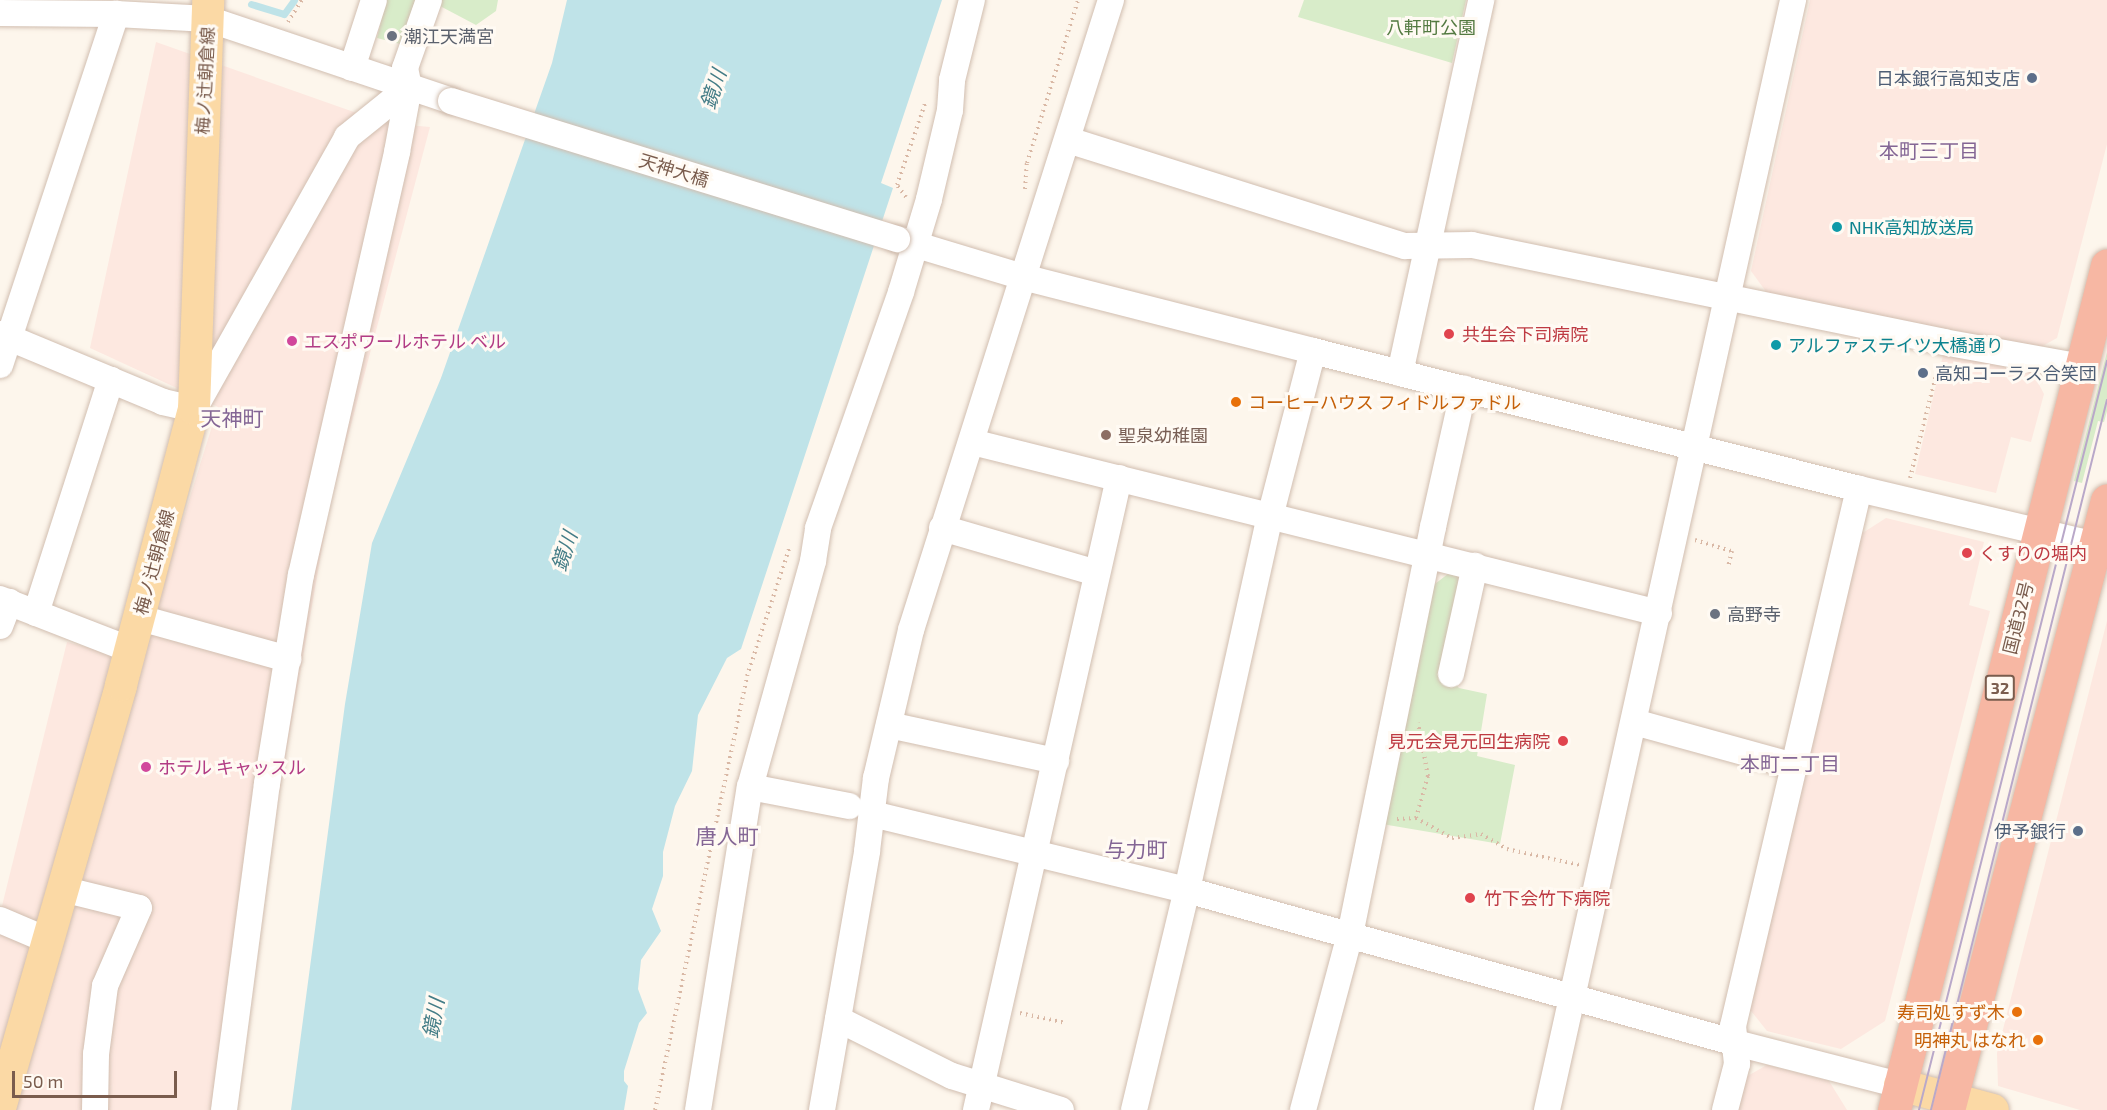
<!DOCTYPE html>
<meta charset="utf-8">
<style>
body{margin:0}
#map{position:relative;width:2107px;height:1110px;overflow:hidden;background:#fdf6ec;font-family:"Exo 2","Noto Sans JP",sans-serif}
div>[style]{position:absolute}
.commercial>*{inset:0;background:#fde8e0}
.green>*{inset:0;background:#d8ecc9}
.water>*{inset:0;background:#bfe3e8}
.stream>*{height:7px;margin:-3.5px;padding:0 3.5px;transform-origin:3.5px;border-radius:3.5px;background:#bfe3e8}
.path>*{height:4px;margin-top:-2px;transform-origin:0;background:repeating-linear-gradient(90deg,#d9b8a5 0 1.5px,transparent 0 6px)}
.roads{filter:drop-shadow(0 0 2px #d1beb0) drop-shadow(0 0 2px #d1beb0)}
.minor>*{height:26px;margin:-13px;padding:0 13px;transform-origin:13px;border-radius:13px;background:#fff}
.major>*{height:32px;margin:-16px;padding:0 16px;transform-origin:16px;border-radius:16px;background:#fbd9a5}
.highway>*{height:33px;margin:-16.5px;padding:0 16.5px;transform-origin:16.5px;border-radius:16.5px;background:#f7b7a3}
.tram>*{height:1.5px;margin:-0.75px;padding:0 0.75px;transform-origin:0.75px;border-radius:0.75px;background:#b9a8c9}
.bridges{filter:drop-shadow(0 0 2px #d1beb0) drop-shadow(0 0 2px #d1beb0)}
.minor-bridge>*{height:26px;margin:-13px;padding:0 13px;transform-origin:13px;border-radius:13px;background:#fff}
.dots>*{width:16px;height:16px;translate:-50% -50%;box-sizing:border-box;border:3px solid #fffaf3;border-radius:50%}
span{translate:-50% -50%;white-space:nowrap;text-align:center;line-height:1.15;-webkit-text-stroke:6px #fffaf3;paint-order:stroke}
.shield-label span{padding:2px 4px;background:#fffaf3;border:2px solid;border-radius:4px;-webkit-text-stroke-width:0}
.shield-label{font-size:16px;color:#7a5c4d;font-weight:700}
.park-label{font-size:18px;color:#537a41}
.worship-label{font-size:18px;color:#5b616d}
.left{translate:0 -50%;text-align:left}
.service-label{font-size:18px;color:#4e5e75}
.right{translate:-100% -50%;text-align:right}
.street-label{font-size:18px;color:#7a5c4d}
.culture-label{font-size:18px;color:#0d838f}
.health-label{font-size:18px;color:#be3a42}
.hotel-label{font-size:18px;color:#b23c85}
.food-label{font-size:18px;color:#c56008}
.education-label{font-size:18px;color:#785e54}
.water-label{font-size:20px;color:#437c86;font-style:italic}
.neighbourhood-label{font-size:20px;color:#846695}
.quarter-label{font-size:21px;color:#846695}
.scale{position:absolute;left:12px;top:1071px;width:165px;height:27px;box-sizing:border-box;border:3px solid #7a5c4d;border-top:0;padding-left:8px;font-size:18px;line-height:21px;white-space:nowrap;color:#7a5c4d;-webkit-text-stroke:4px #fffaf3;paint-order:stroke}
</style>
<div id="map">
<div class="commercial">
<div style="clip-path:polygon(1810px 0,2107px 0,2107px 144px,2057px 338px,2032px 352px,1767px 293px,1751px 271px)"></div>
<div style="clip-path:polygon(156px 42px,385px 123px,430px 127px,329px 508px,224px 1110px,0 1110px,0 914px,67px 642px,139px 661px,218px 407px,90px 348px)"></div>
<div style="clip-path:polygon(1944px 351px,2031px 369px,2044px 394px,2031px 442px,2011px 437px,1996px 493px,1915px 474px)"></div>
<div style="clip-path:polygon(1886px 518px,1984px 542px,1969px 605px,1990px 611px,1885px 1021px,1841px 1049px,1767px 1031px,1748px 1007px,1861px 534px)"></div>
<div style="clip-path:polygon(2107px 621px,2107px 1110px,2080px 1110px,1998px 1086px,1997px 1053px)"></div>
<div style="clip-path:polygon(1767px 1065px,1829px 1081px,1847px 1110px,1736px 1110px,1744px 1078px)"></div>
</div>
<div class="green">
<div style="clip-path:polygon(386px 0,498px 0,496px 11px,476px 25px,440px 6px,400px 44px,377px 38px)"></div>
<div style="clip-path:polygon(1304px 0,1466px 0,1452px 63px,1298px 17px)"></div>
<div style="clip-path:polygon(2107px 352px,2107px 411px,2104px 422px,2098px 421px,2082px 483px,2074px 481px)"></div>
<div style="clip-path:polygon(1453px 570px,1467px 574px,1443px 671px,1459px 688px,1487px 694px,1477px 756px,1515px 765px,1500px 844px,1382px 824px,1431px 587px)"></div>
</div>
<div class="water">
<div style="clip-path:polygon(567px 0,942px 0,881px 183px,893px 188px,741px 649px,727px 658px,698px 715px,692px 771px,675px 806px,663px 852px,663px 876px,652px 909px,661px 931px,641px 960px,638px 989px,647px 1013px,639px 1023px,624px 1071px,624px 1081px,628px 1086px,624px 1110px,291px 1110px,345px 704px,372px 543px,441px 378px,552px 63px)"></div>
</div>
<div class="stream">
<div style="left:251px;top:4px;width:34px;rotate:17deg"></div>
<div style="left:284px;top:14px;width:17px;rotate:-54deg"></div>
</div>
<div class="path">
<div style="left:288px;top:22px;width:26px;rotate:-58deg"></div>
<div style="left:1025px;top:189px;width:26px;rotate:-86deg"></div>
<div style="left:1027px;top:163px;width:171px;rotate:-72.6deg"></div>
<div style="left:906px;top:197px;width:15px;rotate:-127deg"></div>
<div style="left:897px;top:185px;width:89px;rotate:-71deg"></div>
<div style="left:1910px;top:478px;width:119px;rotate:-75.8deg"></div>
<div style="left:1695px;top:540px;width:39px;rotate:17deg"></div>
<div style="left:1732px;top:551px;width:16px;rotate:104deg"></div>
<div style="left:1416px;top:818px;width:44px;rotate:-74.1deg"></div>
<div style="left:1428px;top:776px;width:54px;rotate:-100.7deg"></div>
<div style="left:1397px;top:819px;width:19px;rotate:-3deg"></div>
<div style="left:1416px;top:818px;width:41px;rotate:29.1deg"></div>
<div style="left:1452px;top:838px;width:29px;rotate:-8deg"></div>
<div style="left:1481px;top:834px;width:30px;rotate:30deg"></div>
<div style="left:1507px;top:849px;width:75px;rotate:12.4deg"></div>
<div style="left:1020px;top:1013px;width:47px;rotate:12.3deg"></div>
<div style="left:655px;top:1110px;width:444px;rotate:-78deg"></div>
<div style="left:747px;top:676px;width:134px;rotate:-71.7deg"></div>
</div>
<div class="roads">
<div class="minor">
<div style="left:0;top:13px;width:116px;rotate:0.5deg"></div>
<div style="left:116px;top:14px;width:92px;rotate:3.1deg"></div>
<div style="left:208px;top:19px;width:256px;rotate:18.6deg"></div>
<div style="left:352px;top:68px;width:71px;rotate:-72.1deg"></div>
<div style="left:1068px;top:140px;width:353px;rotate:17.5deg"></div>
<div style="left:1405px;top:246px;width:67px;rotate:-0.9deg"></div>
<div style="left:1472px;top:245px;width:482px;rotate:11.6deg"></div>
<div style="left:1944px;top:342px;width:140px;rotate:10.3deg"></div>
<div style="left:897px;top:239px;width:132px;rotate:16.8deg"></div>
<div style="left:1023px;top:277px;width:299px;rotate:14.3deg"></div>
<div style="left:1313px;top:351px;width:563px;rotate:14.18deg"></div>
<div style="left:1859px;top:489px;width:244px;rotate:13.3deg"></div>
<div style="left:0;top:334px;width:177px;rotate:22.6deg"></div>
<div style="left:163px;top:402px;width:32px;rotate:13deg"></div>
<div style="left:194px;top:409px;width:312px;rotate:-60.6deg"></div>
<div style="left:347px;top:137px;width:80px;rotate:-38.9deg"></div>
<div style="left:0;top:365px;width:370px;rotate:-71.7deg"></div>
<div style="left:1400px;top:373px;width:382px;rotate:-77.7deg"></div>
<div style="left:972px;top:442px;width:708px;rotate:13.98deg"></div>
<div style="left:942px;top:528px;width:161px;rotate:16.2deg"></div>
<div style="left:0;top:599px;width:141px;rotate:21.3deg"></div>
<div style="left:36px;top:613px;width:245px;rotate:-72.2deg"></div>
<div style="left:140px;top:618px;width:154px;rotate:15.5deg"></div>
<div style="left:0;top:626px;width:26px;rotate:-69deg"></div>
<div style="left:1451px;top:674px;width:111px;rotate:-77.5deg"></div>
<div style="left:1634px;top:722px;width:166px;rotate:15.4deg"></div>
<div style="left:889px;top:725px;width:171px;rotate:12.2deg"></div>
<div style="left:750px;top:787px;width:101px;rotate:10.9deg"></div>
<div style="left:872px;top:814px;width:324px;rotate:13.6deg"></div>
<div style="left:1187px;top:890px;width:570px;rotate:15.57deg"></div>
<div style="left:1736px;top:1043px;width:169px;rotate:14.4deg"></div>
<div style="left:62px;top:889px;width:79px;rotate:13.9deg"></div>
<div style="left:139px;top:908px;width:85px;rotate:113.6deg"></div>
<div style="left:105px;top:986px;width:69px;rotate:97.5deg"></div>
<div style="left:96px;top:1054px;width:56px;rotate:91deg"></div>
<div style="left:0;top:920px;width:51px;rotate:23.1deg"></div>
<div style="left:838px;top:1019px;width:127px;rotate:26.6deg"></div>
<div style="left:952px;top:1076px;width:114px;rotate:17.3deg"></div>
<div style="left:224px;top:1110px;width:329px;rotate:-82.5deg"></div>
<div style="left:267px;top:784px;width:212px;rotate:-80.8deg"></div>
<div style="left:301px;top:575px;width:434px;rotate:-77.2deg"></div>
<div style="left:397px;top:152px;width:66px;rotate:-79.5deg"></div>
<div style="left:409px;top:87px;width:19px;rotate:-102deg"></div>
<div style="left:405px;top:68px;width:72px;rotate:-70.6deg"></div>
<div style="left:698px;top:1110px;width:327px;rotate:-80.9deg"></div>
<div style="left:750px;top:787px;width:235px;rotate:-74.4deg"></div>
<div style="left:813px;top:561px;width:33px;rotate:-81deg"></div>
<div style="left:818px;top:528px;width:250px;rotate:-70.6deg"></div>
<div style="left:901px;top:292px;width:97px;rotate:-73.2deg"></div>
<div style="left:929px;top:199px;width:91px;rotate:-76.7deg"></div>
<div style="left:950px;top:110px;width:30px;rotate:-86deg"></div>
<div style="left:952px;top:80px;width:82px;rotate:-76deg"></div>
<div style="left:822px;top:1110px;width:263px;rotate:-80.1deg"></div>
<div style="left:867px;top:851px;width:74px;rotate:-83deg"></div>
<div style="left:876px;top:778px;width:152px;rotate:-76.7deg"></div>
<div style="left:911px;top:630px;width:661px;rotate:-72.39deg"></div>
<div style="left:976px;top:1110px;width:648px;rotate:-77.25deg"></div>
<div style="left:1134px;top:1110px;width:226px;rotate:-76.5deg"></div>
<div style="left:1187px;top:890px;width:382px;rotate:-77.5deg"></div>
<div style="left:1270px;top:517px;width:171px;rotate:-75.5deg"></div>
<div style="left:1303px;top:1110px;width:181px;rotate:-75deg"></div>
<div style="left:1350px;top:935px;width:416px;rotate:-78.5deg"></div>
<div style="left:1433px;top:527px;width:142px;rotate:-77.4deg"></div>
<div style="left:1547px;top:1110px;width:1137px;rotate:-77.5deg"></div>
<div style="left:1725px;top:1110px;width:48px;rotate:-75.4deg"></div>
<div style="left:1737px;top:1064px;width:38px;rotate:-96deg"></div>
<div style="left:1733px;top:1026px;width:552px;rotate:-76.8deg"></div>
</div>
<div class="major">
<div style="left:1900px;top:1085px;width:96px;rotate:15deg"></div>
<div style="left:0;top:1108px;width:440px;rotate:-74deg"></div>
<div style="left:121px;top:685px;width:285px;rotate:-75.2deg"></div>
<div style="left:194px;top:409px;width:409px;rotate:-88deg"></div>
</div>
<div class="highway">
<div style="left:1894px;top:1110px;width:871px;rotate:-75.85deg"></div>
<div style="left:1948px;top:1110px;width:630px;rotate:-75.39deg"></div>
</div>
</div>
<div class="tram">
<div style="left:1919px;top:1110px;width:772px;rotate:-75.91deg"></div>
<div style="left:1931px;top:1110px;width:731px;rotate:-76.08deg"></div>
</div>
<div class="bridges">
<div class="minor-bridge">
<div style="left:451px;top:101px;width:467px;rotate:17.2deg"></div>
</div>
</div>
<div class="dots">
<div style="left:392px;top:36px;background:#6b7280"></div>
<div style="left:2032px;top:78px;background:#5c6f8a"></div>
<div style="left:1837px;top:227px;background:#0f9aa8"></div>
<div style="left:1449px;top:334px;background:#e0444e"></div>
<div style="left:292px;top:341px;background:#d1479c"></div>
<div style="left:1776px;top:345px;background:#0f9aa8"></div>
<div style="left:1923px;top:373px;background:#5c6f8a"></div>
<div style="left:1236px;top:402px;background:#e8710a"></div>
<div style="left:1106px;top:435px;background:#8d6e63"></div>
<div style="left:1967px;top:553px;background:#e0444e"></div>
<div style="left:1715px;top:614px;background:#6b7280"></div>
<div style="left:1563px;top:741px;background:#e0444e"></div>
<div style="left:146px;top:767px;background:#d1479c"></div>
<div style="left:2078px;top:831px;background:#5c6f8a"></div>
<div style="left:1470px;top:898px;background:#e0444e"></div>
<div style="left:2017px;top:1012px;background:#e8710a"></div>
<div style="left:2038px;top:1040px;background:#e8710a"></div>
</div>
<div class="shield-label">
<span style="left:2000px;top:688px">32</span>
</div>
<div class="park-label">
<span style="left:1431px;top:27px">八軒町公園</span>
</div>
<div class="worship-label">
<span class="left" style="left:404px;top:36px">潮江天満宮</span>
<span class="left" style="left:1727px;top:614px">高野寺</span>
</div>
<div class="service-label">
<span class="right" style="left:2020px;top:78px">日本銀行高知支店</span>
<span class="left" style="left:1935px;top:373px">高知コーラス合笑団</span>
<span class="right" style="left:2066px;top:831px">伊予銀行</span>
</div>
<div class="street-label">
<span style="left:205px;top:81px;rotate:-87deg">梅ノ辻朝倉線</span>
<span style="left:674px;top:170px;rotate:17deg">天神大橋</span>
<span style="left:154px;top:562px;rotate:-75deg">梅ノ辻朝倉線</span>
<span style="left:2018px;top:618px;rotate:-76deg">国道32号</span>
</div>
<div class="culture-label">
<span class="left" style="left:1849px;top:227px">NHK高知放送局</span>
<span class="left" style="left:1788px;top:345px">アルファステイツ大橋通り</span>
</div>
<div class="health-label">
<span class="left" style="left:1462px;top:334px">共生会下司病院</span>
<span class="left" style="left:1979px;top:553px">くすりの堀内</span>
<span class="right" style="left:1550px;top:741px">見元会見元回生病院</span>
<span class="left" style="left:1484px;top:898px">竹下会竹下病院</span>
</div>
<div class="hotel-label">
<span class="left" style="left:304px;top:341px">エスポワールホテル ベル</span>
<span class="left" style="left:158px;top:767px">ホテル キャッスル</span>
</div>
<div class="food-label">
<span class="left" style="left:1248px;top:402px">コーヒーハウス フィドルファドル</span>
<span class="right" style="left:2005px;top:1012px">寿司処すず木</span>
<span class="right" style="left:2026px;top:1040px">明神丸 はなれ</span>
</div>
<div class="education-label">
<span class="left" style="left:1118px;top:435px">聖泉幼稚園</span>
</div>
<div class="water-label">
<span style="left:713px;top:89px;rotate:-72deg">鏡川</span>
<span style="left:564px;top:551px;rotate:-72deg">鏡川</span>
<span style="left:433px;top:1018px;rotate:-80deg">鏡川</span>
</div>
<div class="neighbourhood-label">
<span style="left:1929px;top:150px">本町三丁目</span>
<span style="left:1790px;top:763px">本町二丁目</span>
</div>
<div class="quarter-label">
<span style="left:232px;top:418px">天神町</span>
<span style="left:727px;top:836px">唐人町</span>
<span style="left:1136px;top:849px">与力町</span>
</div>
<div class="scale">50 m</div>
</div>
